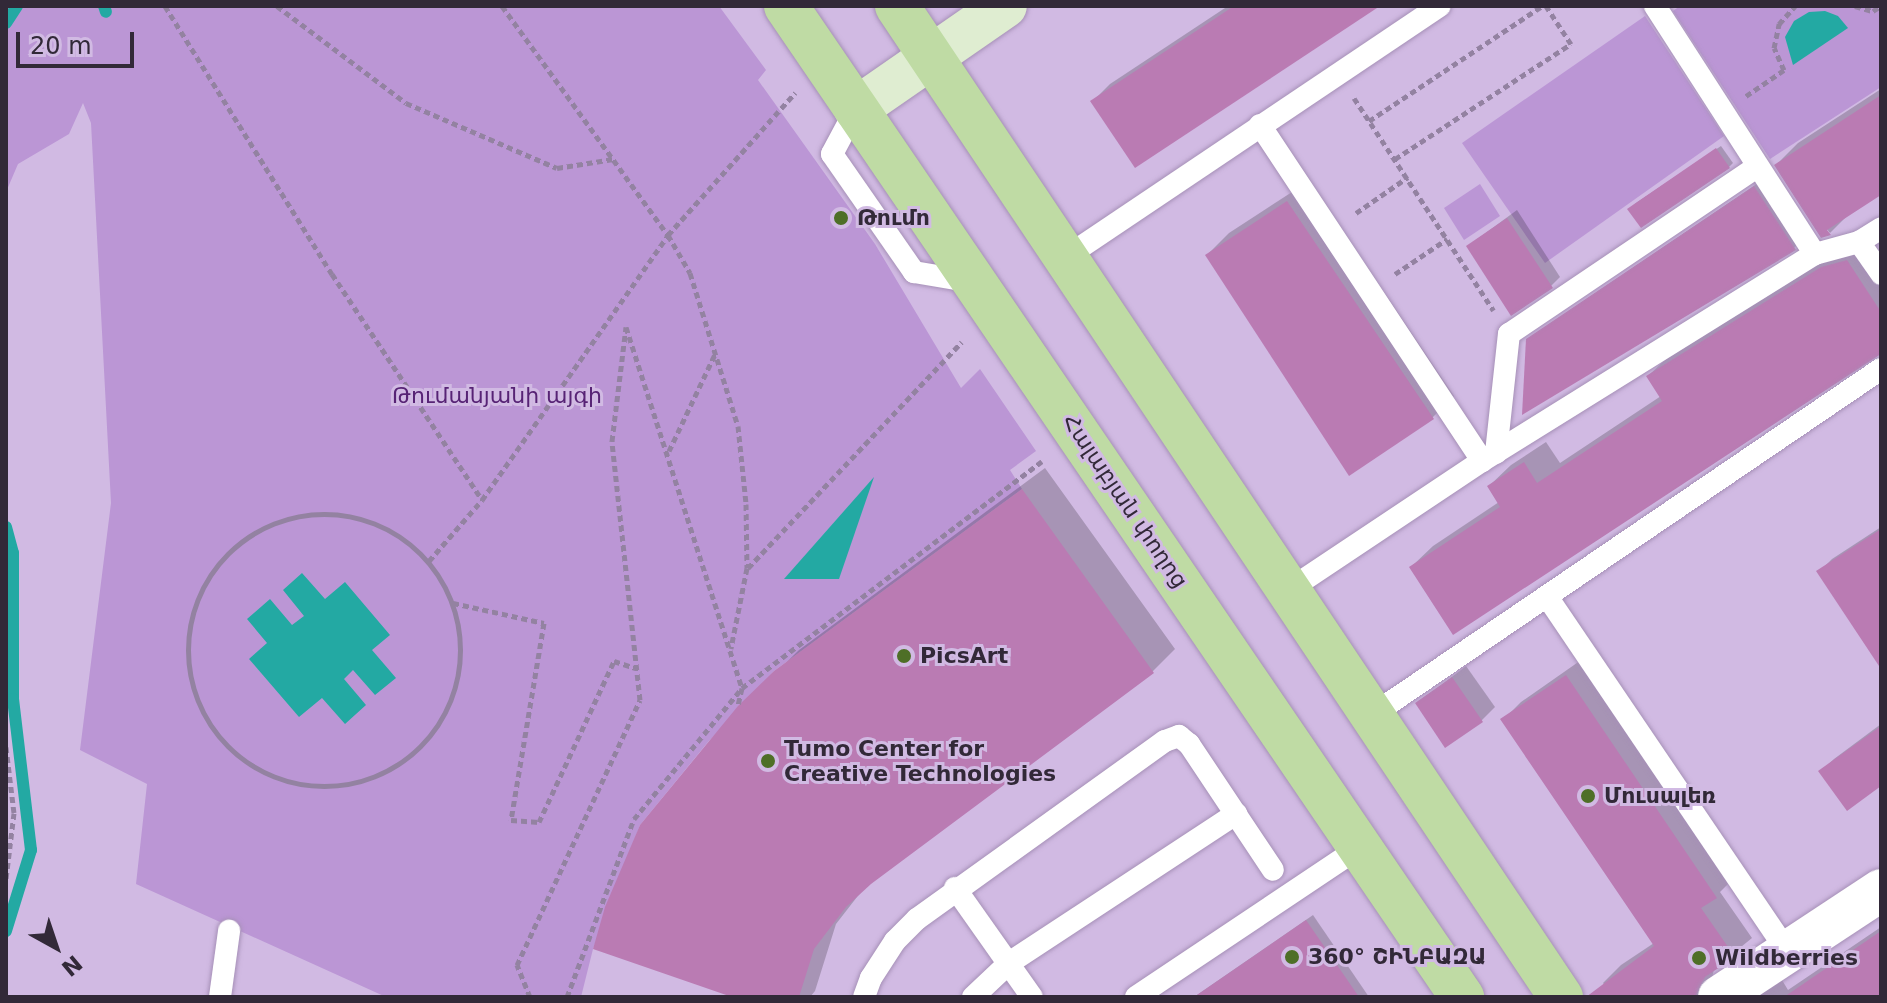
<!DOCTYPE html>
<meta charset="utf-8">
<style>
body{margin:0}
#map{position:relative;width:1887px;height:1003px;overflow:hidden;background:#d1bae3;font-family:"DejaVu Sans","Noto Sans Armenian",sans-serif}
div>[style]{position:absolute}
.green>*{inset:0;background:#bb96d5}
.water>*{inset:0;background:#23a9a3}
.shadow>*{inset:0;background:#0003}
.stream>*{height:12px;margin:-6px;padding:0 6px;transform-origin:6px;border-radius:6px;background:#23a9a3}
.building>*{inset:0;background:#ba7bb3}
.path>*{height:5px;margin-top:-2.5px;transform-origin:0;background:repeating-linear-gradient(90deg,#9382a1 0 6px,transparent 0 10px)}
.path>.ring{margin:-2.5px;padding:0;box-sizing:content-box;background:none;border:5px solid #9382a1;border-radius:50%}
.roads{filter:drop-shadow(0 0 2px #a690b7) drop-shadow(0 0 2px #a690b7)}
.lane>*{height:22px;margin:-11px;padding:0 11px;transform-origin:11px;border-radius:11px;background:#fff}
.street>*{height:42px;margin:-21px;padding:0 21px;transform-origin:21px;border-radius:21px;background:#fff}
.secondary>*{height:44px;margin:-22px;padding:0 22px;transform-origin:22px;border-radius:22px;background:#dfedd1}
.primary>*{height:44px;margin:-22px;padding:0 22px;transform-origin:22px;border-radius:22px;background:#bfdba4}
.dots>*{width:22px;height:22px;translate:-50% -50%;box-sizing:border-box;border:4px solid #d1bae3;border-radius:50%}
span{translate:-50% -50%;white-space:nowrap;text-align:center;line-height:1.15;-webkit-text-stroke:6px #d1bae3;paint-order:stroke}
.poi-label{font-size:22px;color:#322938;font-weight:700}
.left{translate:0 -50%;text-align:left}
.park-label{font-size:22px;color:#572375}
.street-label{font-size:22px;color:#322938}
.frame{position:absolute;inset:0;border:8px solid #322938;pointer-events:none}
.north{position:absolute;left:16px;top:907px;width:80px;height:80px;-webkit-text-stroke:6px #d1bae3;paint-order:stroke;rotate:140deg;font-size:22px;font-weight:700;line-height:32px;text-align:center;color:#322938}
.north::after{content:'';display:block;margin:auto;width:28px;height:36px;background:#322938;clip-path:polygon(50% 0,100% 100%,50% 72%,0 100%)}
.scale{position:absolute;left:16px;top:32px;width:118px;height:36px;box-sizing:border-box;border:4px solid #322938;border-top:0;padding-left:10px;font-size:24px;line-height:28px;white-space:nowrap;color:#322938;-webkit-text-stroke:6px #d1bae3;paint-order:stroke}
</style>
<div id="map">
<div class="green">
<div style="clip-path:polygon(6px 6px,719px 6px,766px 70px,758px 80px,875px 244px,961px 388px,980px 369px,1036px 451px,1010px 470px,1022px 489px,774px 671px,708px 742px,640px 825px,593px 949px,581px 997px,386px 997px,136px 884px,147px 784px,80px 750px,111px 503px,91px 123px,83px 103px,69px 134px,18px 164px,6px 192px)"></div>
<div style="clip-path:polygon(1680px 6px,1881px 6px,1881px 87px,1770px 159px,1673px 11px)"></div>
<div style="clip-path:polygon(1645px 16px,1724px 136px,1545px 263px,1462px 143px)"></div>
<div style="clip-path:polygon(1480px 184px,1500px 216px,1464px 240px,1444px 208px)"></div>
</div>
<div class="water">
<div style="clip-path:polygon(1825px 11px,1838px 16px,1848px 28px,1793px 65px,1785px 37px,1794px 21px,1809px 12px)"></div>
<div style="clip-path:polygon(874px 477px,839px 579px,784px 579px)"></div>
<div style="clip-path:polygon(302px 573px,325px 599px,345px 582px,390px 635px,372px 650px,396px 678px,375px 695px,353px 670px,344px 679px,366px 705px,345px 724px,322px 698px,299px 717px,249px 659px,267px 643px,247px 619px,270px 599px,292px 625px,304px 616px,283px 590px)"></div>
</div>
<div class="shadow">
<div style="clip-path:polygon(1228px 6px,1376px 6px,1093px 101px,1110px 84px)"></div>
<div style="clip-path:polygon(1881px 89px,1881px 193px,1850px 213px,1830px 233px,1776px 165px,1798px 143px)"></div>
<div style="clip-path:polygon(1721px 146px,1733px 163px,1729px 167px,1633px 205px)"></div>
<div style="clip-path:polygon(1309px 181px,1454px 396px,1432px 418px,1207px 255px,1229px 233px)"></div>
<div style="clip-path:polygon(1761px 181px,1800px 242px,1794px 248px,1535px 334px)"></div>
<div style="clip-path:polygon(1517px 210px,1560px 277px,1551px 286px,1468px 246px)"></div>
<div style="clip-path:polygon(1844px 246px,1881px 258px,1881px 352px,1411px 567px,1433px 546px,1499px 502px,1489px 486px,1511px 465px,1546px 442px,1560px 463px,1661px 396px,1648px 376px,1670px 355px)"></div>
<div style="clip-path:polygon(1045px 468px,1175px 649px,1153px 671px,864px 888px,836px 924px,815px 991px,810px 997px,744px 997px,740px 708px,799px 650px)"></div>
<div style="clip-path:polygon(1881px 527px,1881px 665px,1819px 572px,1832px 559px)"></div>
<div style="clip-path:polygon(1584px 658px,1734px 878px,1720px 892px,1752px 938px,1714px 969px,1712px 978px,1722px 997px,1614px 997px,1603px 983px,1621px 965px,1654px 943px,1503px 720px,1521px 702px)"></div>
<div style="clip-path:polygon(1466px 666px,1495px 707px,1481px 721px,1418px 703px)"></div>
<div style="clip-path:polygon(1881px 724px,1881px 784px,1821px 771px,1834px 759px)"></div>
<div style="clip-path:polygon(1313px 915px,1369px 997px,1194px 997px)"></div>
<div style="clip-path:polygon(1881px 927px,1881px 997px,1751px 997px,1782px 980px,1788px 990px)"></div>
</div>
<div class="stream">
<div style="left:104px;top:6px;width:6px;rotate:72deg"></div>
<div style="left:6px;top:23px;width:20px;rotate:-57deg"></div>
<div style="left:6px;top:527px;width:27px;rotate:75deg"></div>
<div style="left:13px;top:553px;width:146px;rotate:90deg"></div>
<div style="left:13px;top:699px;width:152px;rotate:83.2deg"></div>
<div style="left:31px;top:850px;width:85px;rotate:107.2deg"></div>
</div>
<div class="building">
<div style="clip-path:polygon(1234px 6px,1380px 6px,1135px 168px,1090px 101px)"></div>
<div style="clip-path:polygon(1881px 95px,1881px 195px,1827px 230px,1831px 235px,1821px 238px,1774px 165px)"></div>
<div style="clip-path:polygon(1716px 148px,1730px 168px,1641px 228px,1627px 209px)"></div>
<div style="clip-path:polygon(1754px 186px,1796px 250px,1522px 415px,1526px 339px)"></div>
<div style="clip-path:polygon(1287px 201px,1434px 419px,1349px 476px,1205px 255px)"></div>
<div style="clip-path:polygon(1507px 218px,1553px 288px,1511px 316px,1466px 246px)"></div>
<div style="clip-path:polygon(1847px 260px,1881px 312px,1881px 354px,1453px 635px,1409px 567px,1500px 507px,1487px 486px,1524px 462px,1537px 483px,1662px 401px,1646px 376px,1821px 267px)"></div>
<div style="clip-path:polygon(1022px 489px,1154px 673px,871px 884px,846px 907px,814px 949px,799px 997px,732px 997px,593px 949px,605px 907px,640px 825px,738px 706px,774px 671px)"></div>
<div style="clip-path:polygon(1881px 529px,1881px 669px,1816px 571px)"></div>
<div style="clip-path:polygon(1566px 675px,1717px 898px,1701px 908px,1735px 957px,1705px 977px,1695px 997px,1586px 997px,1654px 946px,1500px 719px)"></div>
<div style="clip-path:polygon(1452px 677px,1483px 722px,1445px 748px,1415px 703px)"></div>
<div style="clip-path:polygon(1881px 726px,1881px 786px,1847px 811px,1818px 771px)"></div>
<div style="clip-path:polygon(1306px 920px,1359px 997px,1194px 997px)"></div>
<div style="clip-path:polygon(1881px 931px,1881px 997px,1784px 997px)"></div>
</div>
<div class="path">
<div style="left:165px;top:6px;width:316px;rotate:58.1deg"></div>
<div style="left:332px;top:274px;width:271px;rotate:56.4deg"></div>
<div style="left:277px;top:6px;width:161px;rotate:36.9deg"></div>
<div style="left:406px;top:103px;width:164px;rotate:23.3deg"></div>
<div style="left:557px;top:168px;width:57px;rotate:-9.1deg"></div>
<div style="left:502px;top:6px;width:283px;rotate:54.1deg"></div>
<div style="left:668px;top:235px;width:44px;rotate:59.9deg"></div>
<div style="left:690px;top:273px;width:160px;rotate:72.6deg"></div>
<div style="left:738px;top:426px;width:78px;rotate:84.1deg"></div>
<div style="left:746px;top:504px;width:64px;rotate:89.1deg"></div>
<div style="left:747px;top:568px;width:82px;rotate:101.3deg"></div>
<div style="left:1855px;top:6px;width:19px;rotate:16deg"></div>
<div style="left:1873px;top:11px;width:9px;rotate:-32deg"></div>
<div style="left:1746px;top:96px;width:46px;rotate:-34.4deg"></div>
<div style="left:1784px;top:70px;width:24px;rotate:-114deg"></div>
<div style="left:1774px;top:48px;width:25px;rotate:-78deg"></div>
<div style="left:1779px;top:24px;width:24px;rotate:-48deg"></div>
<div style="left:1354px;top:98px;width:254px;rotate:56.7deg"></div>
<div style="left:1369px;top:121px;width:208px;rotate:-33.6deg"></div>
<div style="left:1395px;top:159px;width:210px;rotate:-33.2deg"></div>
<div style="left:1571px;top:44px;width:45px;rotate:-123.3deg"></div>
<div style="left:1356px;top:213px;width:63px;rotate:-34.7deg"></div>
<div style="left:1395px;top:274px;width:63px;rotate:-33.9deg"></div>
<div style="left:669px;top:451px;width:107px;rotate:-64.6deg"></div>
<div class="ring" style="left:188px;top:514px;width:267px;height:267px"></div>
<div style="left:429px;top:561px;width:81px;rotate:-49deg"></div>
<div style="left:482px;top:500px;width:324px;rotate:-54.9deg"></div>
<div style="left:668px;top:235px;width:191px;rotate:-48.2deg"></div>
<div style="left:748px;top:568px;width:311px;rotate:-46.6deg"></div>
<div style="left:453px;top:603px;width:93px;rotate:12.4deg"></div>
<div style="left:544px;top:623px;width:200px;rotate:99.5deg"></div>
<div style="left:511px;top:820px;width:28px;rotate:4deg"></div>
<div style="left:539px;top:822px;width:178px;rotate:-65deg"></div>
<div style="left:614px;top:661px;width:22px;rotate:18deg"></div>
<div style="left:6px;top:747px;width:66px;rotate:83.1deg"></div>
<div style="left:14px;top:813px;width:66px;rotate:96.9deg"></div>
<div style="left:530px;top:997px;width:35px;rotate:-112deg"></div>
<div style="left:517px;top:965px;width:292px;rotate:-65.1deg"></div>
<div style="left:640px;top:700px;width:261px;rotate:-96.2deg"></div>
<div style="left:612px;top:441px;width:115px;rotate:-83deg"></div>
<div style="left:626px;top:327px;width:379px;rotate:72.2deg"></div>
<div style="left:742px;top:688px;width:18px;rotate:103deg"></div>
<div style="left:567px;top:997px;width:190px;rotate:-69.4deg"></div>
<div style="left:634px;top:819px;width:170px;rotate:-50.5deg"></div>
<div style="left:742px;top:688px;width:376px;rotate:-37.1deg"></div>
</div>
<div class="roads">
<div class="lane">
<div style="left:1655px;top:6px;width:295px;rotate:57.2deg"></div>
<div style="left:856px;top:109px;width:51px;rotate:118.1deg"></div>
<div style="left:832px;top:154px;width:144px;rotate:55.2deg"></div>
<div style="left:914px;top:272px;width:60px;rotate:9.6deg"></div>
<div style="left:1260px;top:125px;width:403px;rotate:56.5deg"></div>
<div style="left:1859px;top:242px;width:39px;rotate:55deg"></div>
<div style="left:1066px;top:257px;width:450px;rotate:-33.9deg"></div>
<div style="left:1496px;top:453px;width:120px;rotate:-83.8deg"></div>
<div style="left:1509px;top:334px;width:299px;rotate:-34deg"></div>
<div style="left:1287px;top:591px;width:234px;rotate:-33.7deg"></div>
<div style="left:1482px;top:461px;width:392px;rotate:-31.9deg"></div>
<div style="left:1815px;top:254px;width:46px;rotate:-15.3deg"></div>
<div style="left:1859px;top:242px;width:26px;rotate:-32deg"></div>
<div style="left:1548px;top:598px;width:428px;rotate:55.9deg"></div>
<div style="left:1372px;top:715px;width:615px;rotate:-34.21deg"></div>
<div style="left:955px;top:888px;width:133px;rotate:54.8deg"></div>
<div style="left:220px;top:997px;width:67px;rotate:-82.2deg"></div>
<div style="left:864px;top:997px;width:20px;rotate:-70deg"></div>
<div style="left:871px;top:978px;width:44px;rotate:-57deg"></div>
<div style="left:895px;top:941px;width:31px;rotate:-45deg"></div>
<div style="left:917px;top:919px;width:305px;rotate:-35.7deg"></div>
<div style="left:1165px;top:741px;width:15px;rotate:-20deg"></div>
<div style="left:1179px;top:736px;width:13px;rotate:39deg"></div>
<div style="left:1189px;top:744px;width:151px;rotate:56.3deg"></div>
<div style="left:973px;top:997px;width:50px;rotate:-43.4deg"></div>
<div style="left:1009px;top:963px;width:272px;rotate:-33.3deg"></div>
<div style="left:1136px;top:997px;width:270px;rotate:-33.8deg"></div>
</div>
<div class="street">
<div style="left:1719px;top:997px;width:194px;rotate:-33.4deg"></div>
</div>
<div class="secondary">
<div style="left:856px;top:109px;width:181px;rotate:-34.7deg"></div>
</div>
<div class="primary">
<div style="left:786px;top:6px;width:1200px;rotate:55.7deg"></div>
<div style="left:897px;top:6px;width:1193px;rotate:56.18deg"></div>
</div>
</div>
<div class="dots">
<div style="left:841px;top:218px;background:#4e6f27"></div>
<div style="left:904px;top:656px;background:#4e6f27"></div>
<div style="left:768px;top:761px;background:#4e6f27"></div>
<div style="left:1588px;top:796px;background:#4e6f27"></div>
<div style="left:1292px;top:957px;background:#4e6f27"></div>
<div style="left:1699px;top:958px;background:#4e6f27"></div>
</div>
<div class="poi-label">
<span class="left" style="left:857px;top:218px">Թումո</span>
<span class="left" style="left:920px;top:656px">PicsArt</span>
<span class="left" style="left:784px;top:761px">Tumo Center for<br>Creative Technologies</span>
<span class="left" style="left:1604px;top:796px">Մուսալեռ</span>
<span class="left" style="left:1308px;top:957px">360° ՇԻՆԲԱԶԱ</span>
<span class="left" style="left:1715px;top:958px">Wildberries</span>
</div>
<div class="park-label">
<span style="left:497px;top:396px">Թումանյանի այգի</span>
</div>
<div class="street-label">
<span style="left:1125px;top:501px;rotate:56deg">Հալաբյան փողոց</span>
</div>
<div class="frame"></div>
<div class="north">N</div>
<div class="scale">20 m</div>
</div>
